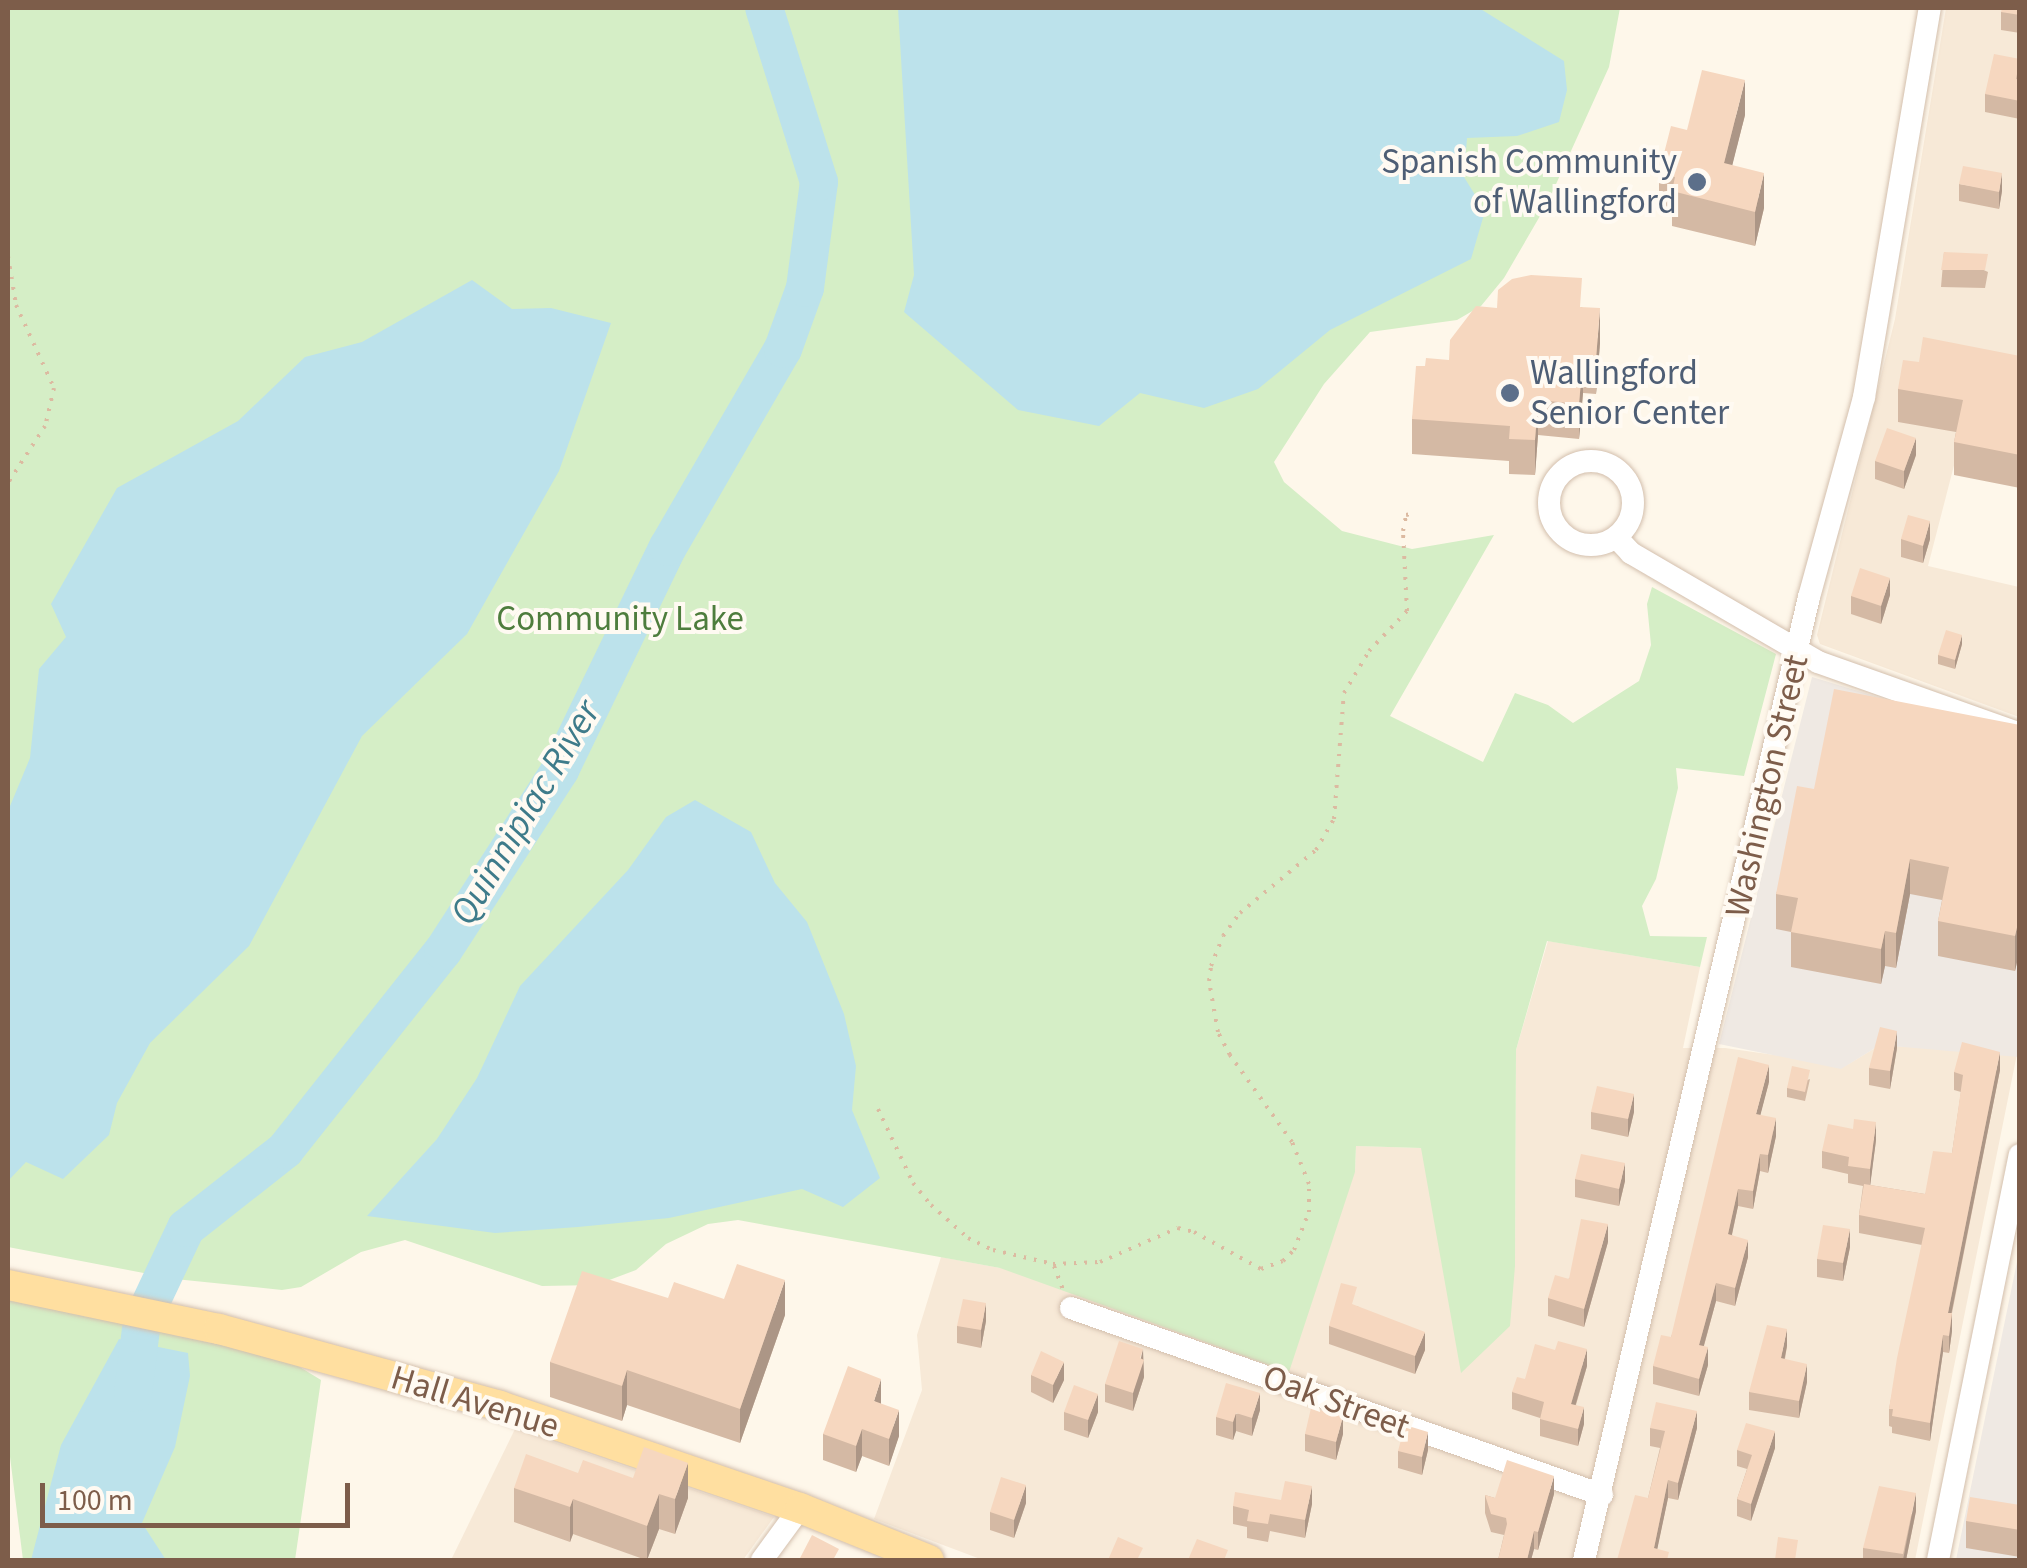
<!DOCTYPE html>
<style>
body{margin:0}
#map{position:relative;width:2027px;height:1568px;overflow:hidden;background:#fef7ea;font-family:"Source Sans 3",sans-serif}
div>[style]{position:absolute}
.residential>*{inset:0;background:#f7e9d7}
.industrial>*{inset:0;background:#efe9e3}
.green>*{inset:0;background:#d5eec6}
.water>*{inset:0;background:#bce2eb}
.river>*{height:38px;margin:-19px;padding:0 19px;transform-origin:19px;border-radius:19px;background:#bce2eb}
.path>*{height:4px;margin-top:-2px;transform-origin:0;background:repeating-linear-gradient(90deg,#dcbaa1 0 2.5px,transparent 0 10.5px)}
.roads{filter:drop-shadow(0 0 2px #d3bfad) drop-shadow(0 0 2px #d3bfad)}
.minor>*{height:22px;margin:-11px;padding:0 11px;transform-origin:11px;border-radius:11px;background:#fff}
.minor>.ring{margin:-11px;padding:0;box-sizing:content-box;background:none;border:22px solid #fff;border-radius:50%}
.major>*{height:30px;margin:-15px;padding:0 15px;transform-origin:15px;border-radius:15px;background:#ffdfa0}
.wall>*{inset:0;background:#d4b9a4}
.shaded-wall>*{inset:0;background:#ac9686}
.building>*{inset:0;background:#f6d7bf}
.dots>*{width:28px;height:28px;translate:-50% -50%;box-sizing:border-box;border:5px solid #fffaf2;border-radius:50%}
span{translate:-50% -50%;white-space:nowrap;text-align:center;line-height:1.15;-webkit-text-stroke:8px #fffaf2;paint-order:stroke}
.service-label{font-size:35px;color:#4e5e75}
.right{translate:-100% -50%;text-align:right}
.left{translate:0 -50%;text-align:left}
.park-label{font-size:35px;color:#4e7d3d}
.street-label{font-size:35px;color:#7d5d4a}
.water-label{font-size:38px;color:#3e7b8a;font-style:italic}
.frame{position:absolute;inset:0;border:10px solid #7d5d4a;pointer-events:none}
.scale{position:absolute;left:40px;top:1483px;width:310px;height:45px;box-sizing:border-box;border:5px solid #7d5d4a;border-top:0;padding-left:12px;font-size:30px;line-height:35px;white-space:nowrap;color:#7d5d4a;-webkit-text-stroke:8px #fffaf2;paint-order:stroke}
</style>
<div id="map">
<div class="residential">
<div style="clip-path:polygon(1946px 8px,2019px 8px,2019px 374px,1966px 419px,1928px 566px,2019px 587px,2019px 717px,1820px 644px,1817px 635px,1895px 319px)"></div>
<div style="clip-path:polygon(1548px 941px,1700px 967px,1683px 1048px,1725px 1048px,1847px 1065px,1880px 1045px,2017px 1054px,1915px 1560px,983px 1560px,874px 1519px,922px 1390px,917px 1335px,941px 1257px,1000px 1268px,1355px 1172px,1356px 1146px,1422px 1148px,1515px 1266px,1516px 1050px)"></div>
<div style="clip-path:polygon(515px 1429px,774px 1517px,743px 1560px,451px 1560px)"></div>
</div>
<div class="industrial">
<div style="clip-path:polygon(1812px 677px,2019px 740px,2019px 1057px,1880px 1045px,1841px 1069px,1719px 1044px)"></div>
<div style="clip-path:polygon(2019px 1252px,2019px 1560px,1956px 1560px)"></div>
</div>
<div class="green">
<div style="clip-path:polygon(8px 8px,1620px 8px,1609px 67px,1547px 204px,1504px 278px,1481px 306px,1457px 320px,1370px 332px,1324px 384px,1274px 462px,1284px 482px,1342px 531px,1412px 549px,1494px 535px,1390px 716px,1483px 762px,1515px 693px,1548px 705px,1573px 723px,1639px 681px,1651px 645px,1647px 604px,1652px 587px,1776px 654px,1744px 776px,1676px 768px,1678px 788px,1656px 879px,1642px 906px,1650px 936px,1707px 937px,1700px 967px,1547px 941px,1516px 1050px,1515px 1266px,1510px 1326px,1461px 1373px,1421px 1148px,1356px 1146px,1355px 1172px,1289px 1372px,1000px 1268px,738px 1220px,708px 1224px,666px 1244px,636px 1270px,596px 1285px,542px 1286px,405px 1240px,361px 1252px,301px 1287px,282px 1290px,175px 1279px,8px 1247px)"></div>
<div style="clip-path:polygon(10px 1298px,97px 1313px,178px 1336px,285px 1358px,321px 1380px,295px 1560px,23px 1560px,8px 1441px)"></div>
</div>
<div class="water">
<div style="clip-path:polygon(898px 8px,1479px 8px,1564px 61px,1567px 90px,1559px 122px,1517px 136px,1467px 138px,1464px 177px,1485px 211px,1471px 259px,1330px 330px,1258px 389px,1204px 408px,1140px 393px,1099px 426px,1018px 410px,904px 312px,914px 275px)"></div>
<div style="clip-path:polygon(472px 280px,512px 309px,551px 308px,611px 323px,559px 471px,467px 634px,362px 736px,249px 946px,150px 1043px,117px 1103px,109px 1135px,63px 1179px,26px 1162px,8px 1181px,8px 811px,30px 758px,39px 669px,66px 637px,51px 604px,117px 488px,238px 421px,305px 357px,362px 342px)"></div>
<div style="clip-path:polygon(695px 800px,751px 832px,775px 883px,807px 922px,844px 1014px,856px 1066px,852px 1110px,880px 1178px,843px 1207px,802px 1189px,669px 1218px,578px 1227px,495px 1233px,367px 1216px,437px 1139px,477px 1078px,520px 986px,628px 870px,666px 817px)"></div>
<div style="clip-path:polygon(119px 1339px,188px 1353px,190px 1376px,175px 1447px,142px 1523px,166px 1560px,31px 1560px,61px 1445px)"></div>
</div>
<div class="river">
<div style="left:133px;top:1393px;width:73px;rotate:-82.9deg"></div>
<div style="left:142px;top:1321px;width:103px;rotate:-64.7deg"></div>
<div style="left:186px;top:1228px;width:126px;rotate:-38.2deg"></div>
<div style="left:285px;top:1150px;width:254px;rotate:-51.6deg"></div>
<div style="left:443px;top:951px;width:216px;rotate:-57.1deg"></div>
<div style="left:560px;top:770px;width:248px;rotate:-64.2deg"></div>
<div style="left:668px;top:547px;width:229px;rotate:-59.9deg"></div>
<div style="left:783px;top:349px;width:65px;rotate:-70.2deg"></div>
<div style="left:805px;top:288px;width:107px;rotate:-82.5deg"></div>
<div style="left:819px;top:182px;width:182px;rotate:-107.5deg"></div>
</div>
<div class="path">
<div style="left:8px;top:256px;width:50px;rotate:80.7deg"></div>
<div style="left:16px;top:305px;width:91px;rotate:65.4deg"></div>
<div style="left:54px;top:388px;width:39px;rotate:103deg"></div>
<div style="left:45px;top:426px;width:68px;rotate:123deg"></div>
<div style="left:878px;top:1109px;width:82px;rotate:64.7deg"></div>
<div style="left:913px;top:1183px;width:28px;rotate:51deg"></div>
<div style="left:931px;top:1205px;width:50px;rotate:41.7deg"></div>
<div style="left:968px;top:1238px;width:28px;rotate:26deg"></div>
<div style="left:993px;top:1250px;width:62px;rotate:13.1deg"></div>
<div style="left:1053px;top:1264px;width:47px;rotate:-2.4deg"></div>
<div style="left:1100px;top:1262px;width:85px;rotate:-23.6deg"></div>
<div style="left:1178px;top:1228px;width:16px;rotate:14deg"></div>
<div style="left:1194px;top:1232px;width:77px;rotate:28.9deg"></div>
<div style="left:1261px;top:1269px;width:23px;rotate:-20deg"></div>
<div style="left:1283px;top:1261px;width:16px;rotate:-45deg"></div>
<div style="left:1294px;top:1250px;width:41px;rotate:-68.5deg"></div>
<div style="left:1309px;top:1212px;width:28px;rotate:-90deg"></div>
<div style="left:1309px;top:1184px;width:45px;rotate:-112deg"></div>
<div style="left:1292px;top:1142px;width:107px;rotate:-125.5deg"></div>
<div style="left:1230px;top:1055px;width:26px;rotate:-118deg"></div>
<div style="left:1218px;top:1032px;width:52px;rotate:-100deg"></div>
<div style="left:1209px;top:981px;width:15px;rotate:-82deg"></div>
<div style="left:1211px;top:966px;width:32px;rotate:-68deg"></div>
<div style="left:1223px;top:936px;width:29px;rotate:-54deg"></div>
<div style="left:1240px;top:913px;width:99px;rotate:-39.7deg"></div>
<div style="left:1316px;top:850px;width:36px;rotate:-60deg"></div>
<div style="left:1334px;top:819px;width:126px;rotate:-85.5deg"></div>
<div style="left:1344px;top:693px;width:49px;rotate:-59.2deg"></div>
<div style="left:1369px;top:651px;width:55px;rotate:-46.5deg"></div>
<div style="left:1407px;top:611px;width:80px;rotate:-92.9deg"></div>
<div style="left:1403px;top:531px;width:16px;rotate:-79deg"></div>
<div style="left:1406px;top:515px;width:5px;rotate:-11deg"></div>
<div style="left:1054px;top:1266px;width:26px;rotate:69deg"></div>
</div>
<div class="roads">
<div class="minor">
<div class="ring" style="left:1549px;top:461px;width:62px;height:62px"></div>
<div style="left:1616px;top:537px;width:22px;rotate:47deg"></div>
<div style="left:1631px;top:553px;width:216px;rotate:30.2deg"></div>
<div style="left:1818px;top:662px;width:214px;rotate:19.6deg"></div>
<div style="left:1071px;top:1308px;width:563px;rotate:19.4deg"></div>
<div style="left:762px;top:1560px;width:64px;rotate:-53.8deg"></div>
<div style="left:1584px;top:1560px;width:989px;rotate:-76.85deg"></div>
<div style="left:1809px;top:597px;width:207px;rotate:-74.6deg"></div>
<div style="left:1864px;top:397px;width:395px;rotate:-80.4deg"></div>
<div style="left:1938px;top:1560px;width:413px;rotate:-78.6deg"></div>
</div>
<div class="major">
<div style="left:8px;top:1285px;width:216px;rotate:11.8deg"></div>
<div style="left:219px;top:1329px;width:291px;rotate:15.3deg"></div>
<div style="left:500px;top:1406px;width:317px;rotate:18.8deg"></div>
<div style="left:800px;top:1508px;width:139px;rotate:22deg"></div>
</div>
</div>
<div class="wall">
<div style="clip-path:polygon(2020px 8px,2020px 33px,2001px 30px,2001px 12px)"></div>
<div style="clip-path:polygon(2020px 59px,2020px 119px,1985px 112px,1985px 94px)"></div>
<div style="clip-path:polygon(1745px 115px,1732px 165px,1764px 208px,1755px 246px,1672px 226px,1672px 211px,1659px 208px,1659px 173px,1687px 130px)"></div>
<div style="clip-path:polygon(1959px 184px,2002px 191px,1999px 209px,1959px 201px)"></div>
<div style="clip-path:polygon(1944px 252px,1988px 272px,1985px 288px,1941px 287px)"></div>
<div style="clip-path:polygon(1582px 307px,1600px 343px,1596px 394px,1583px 393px,1579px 439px,1538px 435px,1535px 475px,1509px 474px,1509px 461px,1412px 454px,1412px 419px,1425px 366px,1449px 360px,1497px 308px)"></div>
<div style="clip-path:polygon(2020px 356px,2020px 488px,1954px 475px,1954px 442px,1956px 432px,1898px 422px,1898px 389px,1919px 362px)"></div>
<div style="clip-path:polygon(1916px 455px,1904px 489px,1875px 479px,1875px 461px)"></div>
<div style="clip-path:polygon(1901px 539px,1930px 539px,1923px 563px,1901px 557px)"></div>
<div style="clip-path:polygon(1890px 595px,1881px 624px,1851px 614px,1851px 596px)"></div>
<div style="clip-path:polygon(1962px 644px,1955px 669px,1938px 664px,1938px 655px)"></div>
<div style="clip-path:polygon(2020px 725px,2020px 949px,2015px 971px,1938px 956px,1938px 921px,1942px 900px,1910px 894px,1896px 968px,1885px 966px,1881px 984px,1791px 967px,1791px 932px,1776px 929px,1776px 894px,1814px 789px)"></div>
<div style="clip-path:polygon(1897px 1048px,1890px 1089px,1869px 1085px,1869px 1068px)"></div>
<div style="clip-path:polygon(2000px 1070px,1952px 1313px,1952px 1331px,1949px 1353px,1943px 1352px,1930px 1441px,1892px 1433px,1892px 1427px,1889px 1426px,1889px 1409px,1922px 1245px,1859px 1233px,1859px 1215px,1863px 1186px,1848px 1183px,1848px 1174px,1822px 1168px,1822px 1151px,1876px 1140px,1870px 1185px,1925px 1194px,1952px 1153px,1961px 1092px,1954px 1090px,1954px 1072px)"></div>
<div style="clip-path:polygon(1810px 1079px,1805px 1101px,1787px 1097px,1787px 1088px)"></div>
<div style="clip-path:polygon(1769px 1082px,1760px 1115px,1776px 1136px,1768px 1173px,1760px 1171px,1753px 1209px,1738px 1206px,1732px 1235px,1748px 1257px,1735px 1306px,1716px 1301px,1704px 1346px,1708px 1365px,1699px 1396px,1653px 1384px,1653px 1366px,1671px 1337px)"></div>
<div style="clip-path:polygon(1591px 1112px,1634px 1112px,1628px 1137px,1591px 1129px)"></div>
<div style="clip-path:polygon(1575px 1179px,1625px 1181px,1619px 1206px,1575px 1197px)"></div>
<div style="clip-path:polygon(1608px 1242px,1584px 1327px,1548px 1316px,1548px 1298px)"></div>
<div style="clip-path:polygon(1850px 1247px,1843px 1281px,1817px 1277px,1817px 1259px)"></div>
<div style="clip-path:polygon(668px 1298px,724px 1299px,785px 1315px,740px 1443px,627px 1405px,622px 1421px,550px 1397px,550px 1362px)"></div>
<div style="clip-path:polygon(1357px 1306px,1425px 1350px,1415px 1374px,1329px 1344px,1329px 1326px)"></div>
<div style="clip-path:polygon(986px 1321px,981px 1348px,957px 1343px,957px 1326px)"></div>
<div style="clip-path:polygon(1787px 1346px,1785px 1359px,1807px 1382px,1799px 1418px,1749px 1410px,1749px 1392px)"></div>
<div style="clip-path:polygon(1143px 1359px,1144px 1377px,1133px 1411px,1105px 1402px,1105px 1384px)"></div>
<div style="clip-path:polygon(1587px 1366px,1576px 1405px,1584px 1424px,1578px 1446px,1540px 1436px,1540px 1418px,1512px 1409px,1512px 1392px,1525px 1379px)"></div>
<div style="clip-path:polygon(1031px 1375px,1064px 1380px,1053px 1403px,1031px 1392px)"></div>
<div style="clip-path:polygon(881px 1404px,899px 1436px,889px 1466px,862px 1456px,856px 1472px,823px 1460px,823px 1434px)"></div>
<div style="clip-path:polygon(1260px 1410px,1252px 1436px,1236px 1431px,1233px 1440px,1216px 1435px,1216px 1417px)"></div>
<div style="clip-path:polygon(1064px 1412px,1098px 1412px,1088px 1438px,1064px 1430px)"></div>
<div style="clip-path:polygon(1650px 1428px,1697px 1428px,1678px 1500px,1668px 1498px,1657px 1549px,1669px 1560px,1617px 1560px,1648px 1498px,1660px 1448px,1650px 1446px)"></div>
<div style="clip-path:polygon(1305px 1434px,1343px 1434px,1336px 1460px,1305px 1451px)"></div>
<div style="clip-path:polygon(1775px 1448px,1751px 1521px,1737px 1516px,1737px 1499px,1747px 1469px,1737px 1466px,1737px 1450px)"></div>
<div style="clip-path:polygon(1428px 1450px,1422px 1475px,1398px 1468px,1398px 1451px)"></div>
<div style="clip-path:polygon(578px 1473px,688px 1498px,675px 1534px,659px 1529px,647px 1560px,646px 1560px,573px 1534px,570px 1542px,514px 1522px,514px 1488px)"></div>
<div style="clip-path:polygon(1554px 1494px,1538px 1550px,1534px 1549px,1531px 1560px,1498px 1560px,1504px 1535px,1491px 1532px,1485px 1513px,1485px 1495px,1495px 1498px)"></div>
<div style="clip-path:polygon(1026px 1503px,1014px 1538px,990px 1530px,990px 1512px)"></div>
<div style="clip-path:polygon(1312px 1504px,1305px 1538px,1270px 1531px,1268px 1542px,1247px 1538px,1247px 1527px,1233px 1524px,1233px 1506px)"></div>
<div style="clip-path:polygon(2020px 1505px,2020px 1557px,1966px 1548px,1966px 1521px)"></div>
<div style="clip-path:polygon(1916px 1511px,1906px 1560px,1863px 1560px,1863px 1548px)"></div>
</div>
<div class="shaded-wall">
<div style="clip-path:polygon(1745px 80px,1745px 115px,1724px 198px,1724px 163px)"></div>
<div style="clip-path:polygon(1764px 173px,1764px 208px,1755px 246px,1755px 212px)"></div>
<div style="clip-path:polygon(2002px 173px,2002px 191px,1999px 209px,1999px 192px)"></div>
<div style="clip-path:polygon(1600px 308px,1600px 343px,1596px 394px,1596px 359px)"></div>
<div style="clip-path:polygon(1583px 358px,1583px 393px,1579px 439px,1579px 404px)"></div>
<div style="clip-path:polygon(1538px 400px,1538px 435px,1535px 475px,1535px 440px)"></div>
<div style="clip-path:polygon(1916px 438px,1916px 455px,1904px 489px,1904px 471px)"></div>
<div style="clip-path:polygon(1930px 521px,1930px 539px,1923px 563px,1923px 546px)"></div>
<div style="clip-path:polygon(1890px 578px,1890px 595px,1881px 624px,1881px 606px)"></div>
<div style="clip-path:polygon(1962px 635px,1962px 644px,1955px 669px,1955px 660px)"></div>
<div style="clip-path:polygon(1910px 859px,1910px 894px,1896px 968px,1896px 933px)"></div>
<div style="clip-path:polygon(2020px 914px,2020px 949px,2015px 971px,2015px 936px)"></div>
<div style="clip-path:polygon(1885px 931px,1885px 966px,1881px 984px,1881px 949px)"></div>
<div style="clip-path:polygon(1897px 1031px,1897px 1048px,1890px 1089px,1890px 1071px)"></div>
<div style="clip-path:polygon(2000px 1052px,2000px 1070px,1948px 1330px,1948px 1313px)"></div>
<div style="clip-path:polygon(1769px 1065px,1769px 1082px,1756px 1132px,1756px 1114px)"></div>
<div style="clip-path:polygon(1634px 1094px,1634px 1112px,1628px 1137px,1628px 1119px)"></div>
<div style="clip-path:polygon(1776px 1118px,1776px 1136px,1768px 1173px,1768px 1155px)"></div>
<div style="clip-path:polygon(1876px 1122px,1876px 1140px,1870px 1187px,1870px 1169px)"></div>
<div style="clip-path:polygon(1760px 1154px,1760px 1171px,1753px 1209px,1753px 1191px)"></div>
<div style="clip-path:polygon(1625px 1163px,1625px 1181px,1619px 1206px,1619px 1189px)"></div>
<div style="clip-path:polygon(1738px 1189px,1738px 1206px,1728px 1252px,1728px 1234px)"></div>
<div style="clip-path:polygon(1608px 1224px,1608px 1242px,1584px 1327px,1584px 1309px)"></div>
<div style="clip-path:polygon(1850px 1229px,1850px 1247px,1843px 1281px,1843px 1263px)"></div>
<div style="clip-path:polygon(1748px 1240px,1748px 1257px,1735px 1306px,1735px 1288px)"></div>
<div style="clip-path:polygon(785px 1280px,785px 1315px,740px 1443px,740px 1409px)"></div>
<div style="clip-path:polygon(1716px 1283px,1716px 1301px,1699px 1363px,1699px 1345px)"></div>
<div style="clip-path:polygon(986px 1303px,986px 1321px,981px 1348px,981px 1330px)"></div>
<div style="clip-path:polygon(1952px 1313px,1952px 1331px,1949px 1353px,1949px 1336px)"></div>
<div style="clip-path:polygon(1787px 1329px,1787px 1346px,1781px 1376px,1781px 1358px)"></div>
<div style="clip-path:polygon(1425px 1332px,1425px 1350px,1415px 1374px,1415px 1356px)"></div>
<div style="clip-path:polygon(1943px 1335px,1943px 1352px,1930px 1441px,1930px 1423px)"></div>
<div style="clip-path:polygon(1708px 1347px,1708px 1365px,1699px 1396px,1699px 1379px)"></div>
<div style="clip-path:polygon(1143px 1349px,1144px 1377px,1133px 1411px,1133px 1393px)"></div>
<div style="clip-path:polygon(1587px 1349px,1587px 1366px,1571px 1420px,1571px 1404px)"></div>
<div style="clip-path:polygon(1064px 1362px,1064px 1380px,1053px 1403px,1053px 1385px)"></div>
<div style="clip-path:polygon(1807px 1364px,1807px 1382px,1799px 1418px,1799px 1401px)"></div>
<div style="clip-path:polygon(627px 1370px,627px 1405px,622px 1421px,622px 1386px)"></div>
<div style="clip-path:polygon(881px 1379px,881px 1406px,874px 1401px)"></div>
<div style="clip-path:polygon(1260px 1393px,1260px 1410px,1252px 1436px,1252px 1418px)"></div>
<div style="clip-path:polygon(1098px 1394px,1098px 1412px,1088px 1438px,1088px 1420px)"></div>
<div style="clip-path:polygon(1584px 1407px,1584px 1424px,1578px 1446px,1578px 1429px)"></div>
<div style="clip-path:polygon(899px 1410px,899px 1436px,889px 1466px,889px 1439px)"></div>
<div style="clip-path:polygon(1697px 1411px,1697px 1428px,1678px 1500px,1678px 1483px)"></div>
<div style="clip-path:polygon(1236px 1413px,1236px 1431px,1233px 1440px,1233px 1422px)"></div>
<div style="clip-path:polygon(1343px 1416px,1343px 1434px,1336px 1460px,1336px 1442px)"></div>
<div style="clip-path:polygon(862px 1429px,862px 1456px,856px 1472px,856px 1446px)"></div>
<div style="clip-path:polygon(1775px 1431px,1775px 1448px,1751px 1521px,1751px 1504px)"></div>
<div style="clip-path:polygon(1428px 1432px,1428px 1450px,1422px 1475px,1422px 1457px)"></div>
<div style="clip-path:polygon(688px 1463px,688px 1498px,675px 1534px,675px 1499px)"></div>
<div style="clip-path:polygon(1554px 1476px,1554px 1494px,1538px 1550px,1538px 1532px)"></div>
<div style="clip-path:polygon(1668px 1480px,1668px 1498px,1655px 1560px,1654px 1548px)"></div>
<div style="clip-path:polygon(1026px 1485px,1026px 1503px,1014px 1538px,1014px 1520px)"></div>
<div style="clip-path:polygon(1312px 1486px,1312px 1504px,1305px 1538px,1305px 1520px)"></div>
<div style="clip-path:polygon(1916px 1493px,1916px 1511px,1906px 1560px,1903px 1560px)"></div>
<div style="clip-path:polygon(659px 1494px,659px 1529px,647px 1560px,647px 1526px)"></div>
<div style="clip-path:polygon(573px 1499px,573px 1534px,570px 1542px,570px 1507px)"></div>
<div style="clip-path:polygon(1534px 1531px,1534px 1549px,1531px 1560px,1527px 1560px)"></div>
</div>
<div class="building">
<div style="clip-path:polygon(2002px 8px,2020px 8px,2020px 15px,2001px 12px)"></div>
<div style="clip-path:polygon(1994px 54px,2020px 59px,2016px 79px,2020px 80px,2020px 101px,1985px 94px)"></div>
<div style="clip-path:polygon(1702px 70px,1745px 80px,1724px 163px,1764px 173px,1755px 212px,1672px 191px,1675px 177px,1659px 173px,1671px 126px,1687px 130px)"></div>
<div style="clip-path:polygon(1963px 166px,2002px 173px,1999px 192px,1959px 184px)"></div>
<div style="clip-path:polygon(1944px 252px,1988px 254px,1985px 270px,1941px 270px)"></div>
<div style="clip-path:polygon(1531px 275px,1582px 278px,1580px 307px,1600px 308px,1596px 359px,1583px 358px,1579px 404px,1538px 400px,1535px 440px,1509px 439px,1510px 426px,1412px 419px,1416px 366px,1425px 366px,1426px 358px,1449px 360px,1450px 340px,1476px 306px,1497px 308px,1498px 290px,1512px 279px)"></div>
<div style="clip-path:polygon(1923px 337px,2020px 356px,2020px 455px,1954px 442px,1963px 400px,1898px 389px,1903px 360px,1919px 362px)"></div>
<div style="clip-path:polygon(1887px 428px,1916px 438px,1904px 471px,1875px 461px)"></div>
<div style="clip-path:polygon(1908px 515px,1930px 521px,1923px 546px,1901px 539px)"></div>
<div style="clip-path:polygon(1860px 568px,1890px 578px,1881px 606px,1851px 596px)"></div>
<div style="clip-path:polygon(1946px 630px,1962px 635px,1955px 660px,1938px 655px)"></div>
<div style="clip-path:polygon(1834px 689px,2020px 725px,2020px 914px,2015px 936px,1938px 921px,1949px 867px,1910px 859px,1896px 933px,1885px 931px,1881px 949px,1791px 932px,1798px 898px,1776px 894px,1797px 786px,1814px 789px)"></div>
<div style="clip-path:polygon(1880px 1027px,1897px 1031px,1890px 1071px,1869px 1068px)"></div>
<div style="clip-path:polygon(1962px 1042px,2000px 1052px,1948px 1313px,1952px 1313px,1949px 1336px,1943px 1335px,1930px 1423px,1892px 1416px,1893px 1409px,1889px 1409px,1897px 1358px,1925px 1228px,1859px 1215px,1864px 1184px,1925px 1194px,1933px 1151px,1952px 1153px,1963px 1075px,1954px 1072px)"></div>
<div style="clip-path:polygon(1738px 1057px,1769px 1065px,1756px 1114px,1776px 1118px,1768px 1155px,1760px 1154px,1753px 1191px,1738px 1189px,1728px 1234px,1748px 1240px,1735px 1288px,1716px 1283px,1699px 1345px,1708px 1347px,1699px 1379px,1653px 1366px,1661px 1335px,1671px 1337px)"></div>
<div style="clip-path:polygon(1792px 1066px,1810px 1070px,1805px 1092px,1787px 1088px)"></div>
<div style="clip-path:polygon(1597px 1086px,1634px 1094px,1628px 1119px,1591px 1112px)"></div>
<div style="clip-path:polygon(1854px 1119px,1876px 1122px,1870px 1169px,1848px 1166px,1849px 1157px,1822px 1151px,1828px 1124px,1853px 1129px)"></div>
<div style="clip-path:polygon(1581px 1154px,1625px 1163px,1619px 1189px,1575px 1179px)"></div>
<div style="clip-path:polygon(1581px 1219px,1608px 1224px,1584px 1309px,1548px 1298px,1555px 1275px,1569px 1279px)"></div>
<div style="clip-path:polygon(1823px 1225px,1850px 1229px,1843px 1263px,1817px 1259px)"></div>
<div style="clip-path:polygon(737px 1264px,785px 1280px,740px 1409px,627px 1370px,622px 1386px,550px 1362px,582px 1271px,668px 1298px,674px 1282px,724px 1299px)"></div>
<div style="clip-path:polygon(1341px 1283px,1357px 1287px,1352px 1304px,1425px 1332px,1415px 1356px,1329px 1326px)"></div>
<div style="clip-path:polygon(963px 1299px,986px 1303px,981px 1330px,957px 1326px)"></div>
<div style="clip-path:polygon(1767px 1325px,1787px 1329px,1781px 1358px,1807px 1364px,1799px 1401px,1749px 1392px)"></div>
<div style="clip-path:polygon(1119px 1341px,1143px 1349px,1140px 1358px,1144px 1360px,1133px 1393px,1105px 1384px)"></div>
<div style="clip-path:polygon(1558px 1341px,1587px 1349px,1571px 1404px,1584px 1407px,1578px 1429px,1540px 1419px,1544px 1402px,1512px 1392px,1517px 1377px,1525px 1379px,1535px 1344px,1555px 1350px)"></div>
<div style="clip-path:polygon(1041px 1351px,1064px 1362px,1053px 1385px,1031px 1375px)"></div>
<div style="clip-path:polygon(848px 1366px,881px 1379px,874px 1401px,899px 1410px,889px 1439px,862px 1429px,856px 1446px,823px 1434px)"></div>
<div style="clip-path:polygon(1226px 1383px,1260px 1393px,1252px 1418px,1236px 1413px,1233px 1422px,1216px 1417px)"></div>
<div style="clip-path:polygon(1074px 1385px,1098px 1394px,1088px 1420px,1064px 1412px)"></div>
<div style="clip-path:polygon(1656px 1402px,1697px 1411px,1678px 1483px,1668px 1480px,1654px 1548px,1669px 1552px,1667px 1560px,1617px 1560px,1635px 1495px,1648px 1498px,1665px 1431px,1650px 1428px)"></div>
<div style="clip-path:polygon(1311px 1408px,1343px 1416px,1336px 1442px,1305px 1434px)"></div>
<div style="clip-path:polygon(1746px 1423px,1775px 1431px,1751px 1504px,1737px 1499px,1752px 1455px,1737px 1450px)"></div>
<div style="clip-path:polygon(1405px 1425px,1428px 1432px,1422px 1457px,1398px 1451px)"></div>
<div style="clip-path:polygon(644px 1447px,688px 1463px,675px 1499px,659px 1494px,647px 1526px,573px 1499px,570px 1507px,514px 1488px,526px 1454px,578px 1473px,583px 1460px,633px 1478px)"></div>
<div style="clip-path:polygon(1507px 1460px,1554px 1476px,1538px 1532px,1534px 1531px,1527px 1560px,1498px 1560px,1507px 1524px,1506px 1518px,1491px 1514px,1485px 1495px,1495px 1498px)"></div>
<div style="clip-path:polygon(1001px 1477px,1026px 1485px,1014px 1520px,990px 1512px)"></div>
<div style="clip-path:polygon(1285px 1481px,1312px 1486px,1305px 1520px,1270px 1514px,1268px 1524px,1247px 1521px,1249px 1510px,1233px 1506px,1235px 1492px,1281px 1500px)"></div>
<div style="clip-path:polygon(1879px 1486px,1916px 1493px,1903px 1554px,1863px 1548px)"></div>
<div style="clip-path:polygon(1970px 1497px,2020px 1505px,2020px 1530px,1966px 1521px)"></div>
<div style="clip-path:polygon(812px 1535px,839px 1549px,833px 1560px,799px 1560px)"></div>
<div style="clip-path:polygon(1118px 1537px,1143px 1548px,1137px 1560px,1108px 1560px)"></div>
<div style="clip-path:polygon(1778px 1537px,1798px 1540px,1795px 1560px,1775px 1560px)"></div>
<div style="clip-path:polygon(1197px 1539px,1228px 1550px,1224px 1560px,1188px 1560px)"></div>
</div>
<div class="dots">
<div style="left:1697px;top:182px;background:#5c6f8a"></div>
<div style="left:1510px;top:393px;background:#5c6f8a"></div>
</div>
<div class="service-label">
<span class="right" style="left:1677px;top:182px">Spanish Community<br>of Wallingford</span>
<span class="left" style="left:1530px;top:393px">Wallingford<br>Senior Center</span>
</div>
<div class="park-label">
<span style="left:620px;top:619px">Community Lake</span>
</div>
<div class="street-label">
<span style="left:1767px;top:786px;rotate:-77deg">Washington Street</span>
<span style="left:475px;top:1402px;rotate:17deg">Hall Avenue</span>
<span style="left:1336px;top:1402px;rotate:20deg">Oak Street</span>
</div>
<div class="water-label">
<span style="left:526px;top:813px;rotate:-59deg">Quinnipiac River</span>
</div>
<div class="frame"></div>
<div class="scale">100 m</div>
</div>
